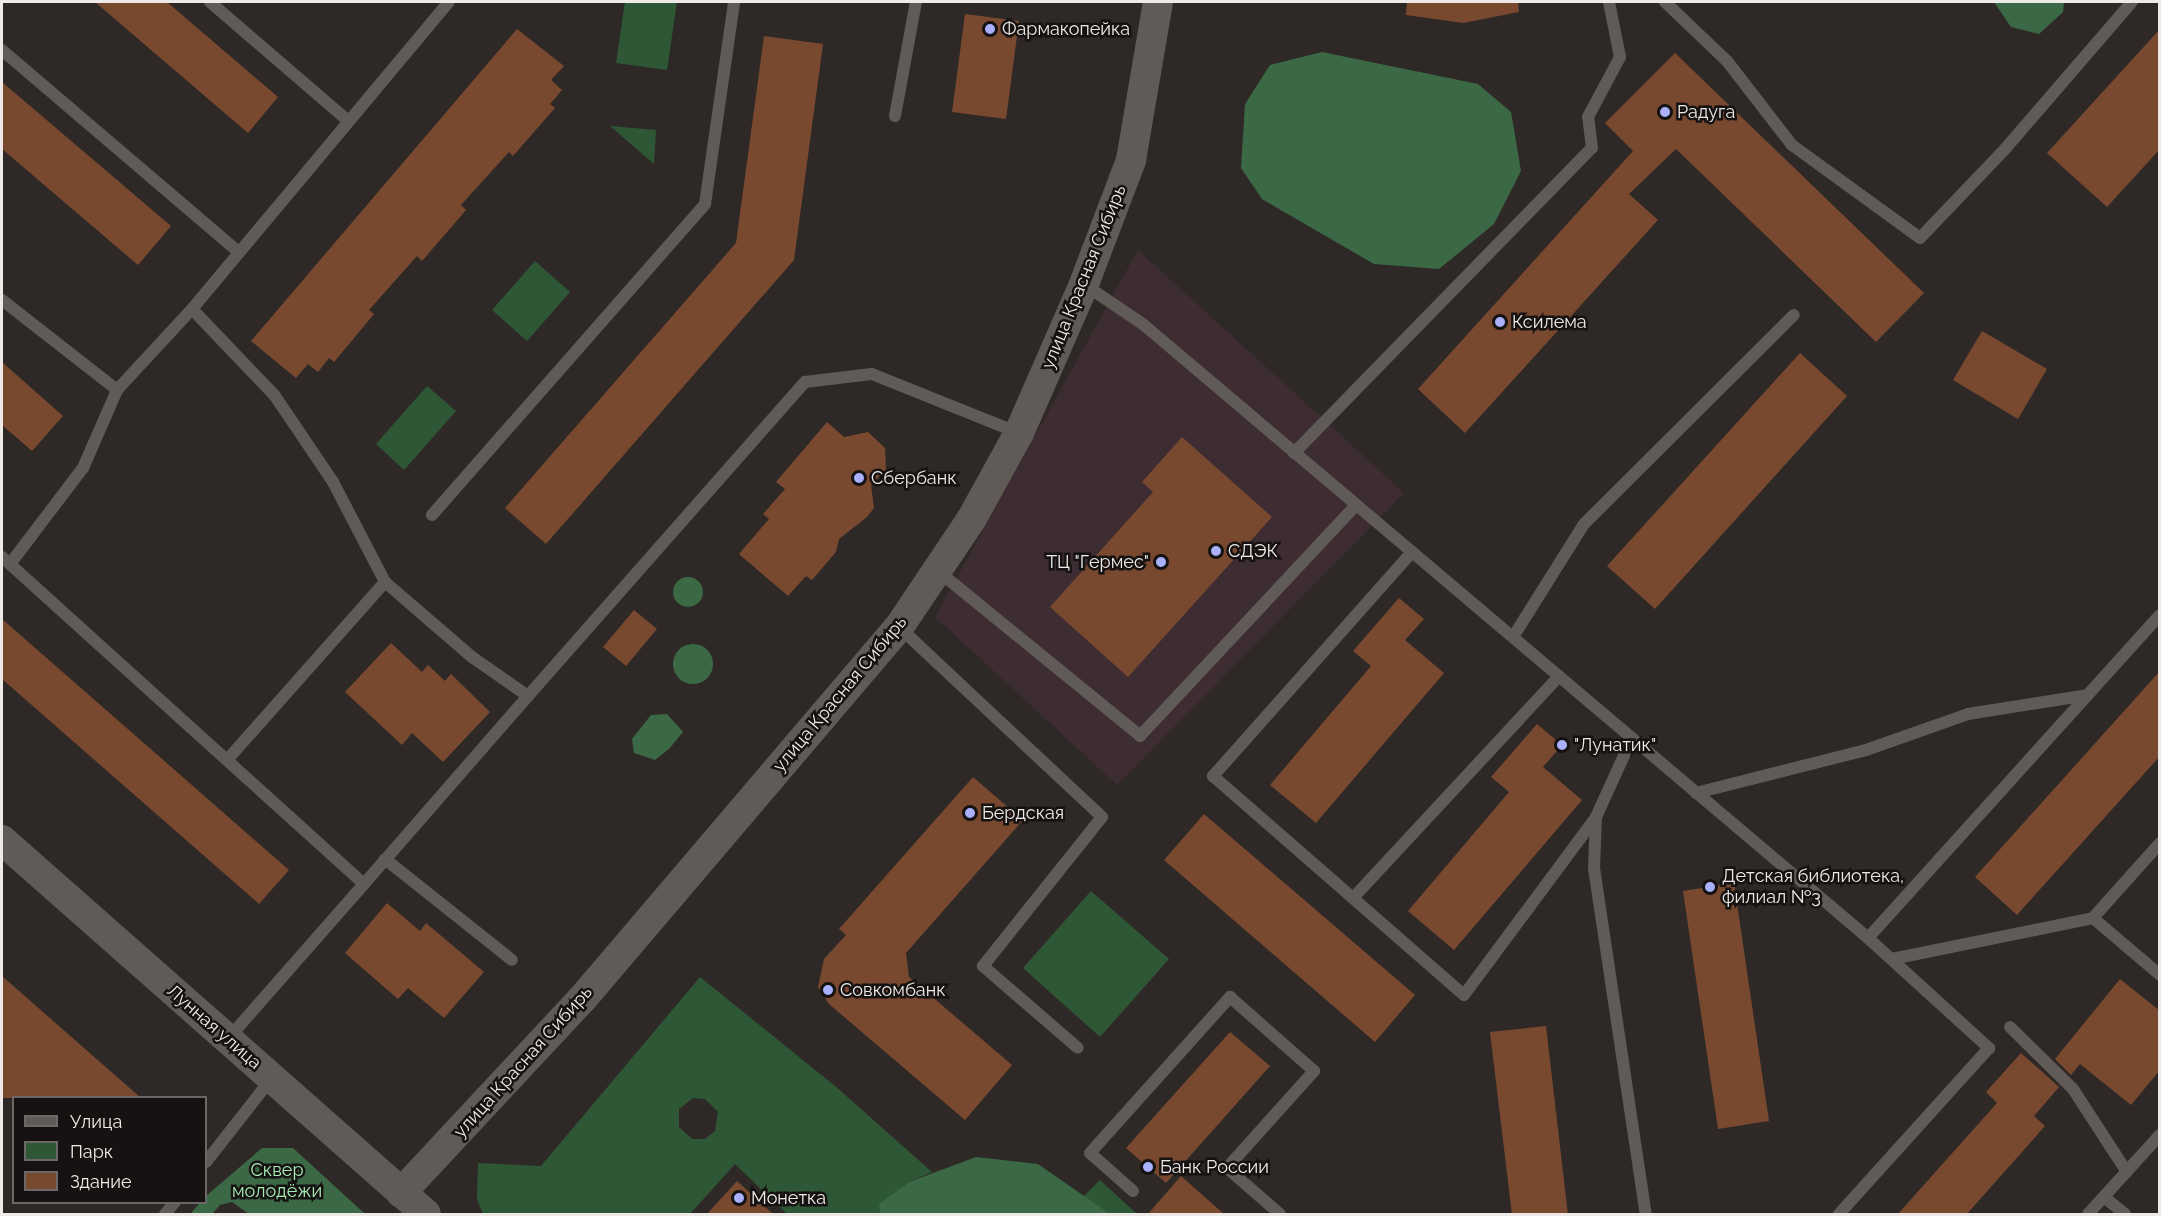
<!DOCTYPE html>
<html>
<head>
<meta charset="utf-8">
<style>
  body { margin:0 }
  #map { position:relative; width:2161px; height:1216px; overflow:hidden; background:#2e2927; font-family:Raleway,sans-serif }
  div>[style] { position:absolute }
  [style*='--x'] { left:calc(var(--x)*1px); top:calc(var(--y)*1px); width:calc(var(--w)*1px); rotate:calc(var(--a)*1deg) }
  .commercial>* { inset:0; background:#3e2c33 }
  .green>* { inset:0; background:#2e5736 }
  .forest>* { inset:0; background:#3c6945 }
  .round { border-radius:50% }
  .building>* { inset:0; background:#79492f }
  .service>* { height:12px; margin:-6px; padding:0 6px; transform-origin:6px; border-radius:6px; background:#615b58 }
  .tertiary>* { height:30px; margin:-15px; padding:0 15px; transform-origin:15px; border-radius:15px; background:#615b58 }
  .dots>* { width:16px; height:16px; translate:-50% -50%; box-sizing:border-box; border:3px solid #151211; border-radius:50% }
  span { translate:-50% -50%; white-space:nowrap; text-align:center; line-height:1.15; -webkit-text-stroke:5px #151211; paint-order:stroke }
  .poi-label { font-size:18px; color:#edeae8 }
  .left { translate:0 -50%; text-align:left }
  .right { translate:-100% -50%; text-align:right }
  .street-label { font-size:18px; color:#edeae8 }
  .park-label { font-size:18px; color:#a6ecb2 }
  .frame { position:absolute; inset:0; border:3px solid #edeae8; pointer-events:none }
  .legend { position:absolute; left:12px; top:1096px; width:195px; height:108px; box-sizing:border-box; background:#151211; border:2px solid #6b6867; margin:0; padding:8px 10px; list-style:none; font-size:18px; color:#edeae8 }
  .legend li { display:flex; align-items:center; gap:12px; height:30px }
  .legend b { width:30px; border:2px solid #6b6867 }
</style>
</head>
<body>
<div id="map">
  <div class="commercial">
    <div style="clip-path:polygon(1138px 250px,1404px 493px,1117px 785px,935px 617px)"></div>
  </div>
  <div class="green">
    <div style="clip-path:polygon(625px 2px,677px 2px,667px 70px,616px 63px)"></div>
    <div style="clip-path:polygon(610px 126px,656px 130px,654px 164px)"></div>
    <div style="clip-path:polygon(535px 261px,570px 292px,527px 341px,492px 310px)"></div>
    <div style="clip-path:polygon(427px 386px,456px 411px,404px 470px,376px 444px)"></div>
    <div style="clip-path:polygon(1091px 891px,1169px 959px,1100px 1037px,1023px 968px)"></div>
    <div style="clip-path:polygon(evenodd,700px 977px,835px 1086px,932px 1172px,909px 1182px,880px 1204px,880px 1214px,787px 1214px,735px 1164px,690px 1214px,483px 1214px,477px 1199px,478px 1163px,541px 1166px,700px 977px,693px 1098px,705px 1099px,718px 1112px,715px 1131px,705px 1139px,692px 1139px,679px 1127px,679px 1109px,693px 1098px)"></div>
    <div style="clip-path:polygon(1100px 1180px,1137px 1214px,1066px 1214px)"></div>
  </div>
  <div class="forest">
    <div style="clip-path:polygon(1994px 2px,2064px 2px,2063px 12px,2039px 34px,2011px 27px)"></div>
    <div style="clip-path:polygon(1322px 52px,1478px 84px,1511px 112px,1521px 171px,1494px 224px,1439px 269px,1374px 264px,1262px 199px,1241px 168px,1245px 104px,1270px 65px)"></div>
    <div class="round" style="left:673px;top:577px;width:30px;height:30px"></div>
    <div class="round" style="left:673px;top:644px;width:40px;height:40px"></div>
    <div style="clip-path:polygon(667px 714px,683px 732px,669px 749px,655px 760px,634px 753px,632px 739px,651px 715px)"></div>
    <div style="clip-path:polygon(262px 1148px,293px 1148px,365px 1214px,249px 1214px,232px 1202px,220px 1205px,212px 1214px,190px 1214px,200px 1203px,206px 1202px,206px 1196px)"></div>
    <div style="clip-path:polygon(976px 1157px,1038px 1164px,1110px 1214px,880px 1214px,879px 1204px,909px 1182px)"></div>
  </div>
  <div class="building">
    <div style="clip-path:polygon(95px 2px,167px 2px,278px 97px,248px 133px)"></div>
    <div style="clip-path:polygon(1407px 2px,1518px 2px,1519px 12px,1463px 23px,1406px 15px)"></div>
    <div style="clip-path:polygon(965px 14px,1019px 21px,1006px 119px,952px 112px)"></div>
    <div style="clip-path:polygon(517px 29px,564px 66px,551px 80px,562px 90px,550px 104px,555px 108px,513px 156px,509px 152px,461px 205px,466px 210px,422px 261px,417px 256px,369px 310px,374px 314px,334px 362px,329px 358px,318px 372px,308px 364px,296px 378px,251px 341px)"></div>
    <div style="clip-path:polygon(2160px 29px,2160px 149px,2107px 207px,2047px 153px)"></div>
    <div style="clip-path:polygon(764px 36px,823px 44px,794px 260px,546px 544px,505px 508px,736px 243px)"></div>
    <div style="clip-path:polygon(1675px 53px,1924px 293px,1876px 342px,1676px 149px,1629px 194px,1658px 220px,1465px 433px,1418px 389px,1633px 151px,1605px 123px)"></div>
    <div style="clip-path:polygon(2px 82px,171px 226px,138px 265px,2px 149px)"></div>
    <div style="clip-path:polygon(1982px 331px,2047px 369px,2018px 419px,1953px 380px)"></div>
    <div style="clip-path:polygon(1800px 353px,1847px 396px,1655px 609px,1607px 566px)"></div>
    <div style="clip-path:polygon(2px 362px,63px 416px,32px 451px,2px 425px)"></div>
    <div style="clip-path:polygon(827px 422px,844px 437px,868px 432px,885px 448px,886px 469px,871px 485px,874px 508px,867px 517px,839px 539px,836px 552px,812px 580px,806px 576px,788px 596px,739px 554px,769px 519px,763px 514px,785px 489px,776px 482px)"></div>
    <div style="clip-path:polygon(1182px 437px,1272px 517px,1128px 677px,1050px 607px,1153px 492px,1142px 482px)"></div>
    <div style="clip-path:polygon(1399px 598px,1424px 619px,1405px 640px,1444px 673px,1316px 823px,1270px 785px,1371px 666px,1353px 651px)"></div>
    <div style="clip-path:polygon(634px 610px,657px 629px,626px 666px,603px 647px)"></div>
    <div style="clip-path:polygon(2px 619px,289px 870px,259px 904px,2px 679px)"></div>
    <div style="clip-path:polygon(391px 643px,422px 672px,428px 665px,445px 681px,451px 674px,490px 712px,443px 762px,412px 733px,402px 745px,345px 692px)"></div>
    <div style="clip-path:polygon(2160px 671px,2160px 756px,2017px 915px,1975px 877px)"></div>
    <div style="clip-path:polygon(1537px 724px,1562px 745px,1543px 767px,1582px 800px,1454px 950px,1408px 911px,1509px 792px,1491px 777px)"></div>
    <div style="clip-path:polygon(973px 777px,1023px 820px,906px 953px,909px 977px,1012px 1065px,965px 1120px,829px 1004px,818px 987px,824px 959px,846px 935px,839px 929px)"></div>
    <div style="clip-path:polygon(1204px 814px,1415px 995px,1375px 1042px,1164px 860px)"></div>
    <div style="clip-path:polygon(1734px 883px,1769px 1121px,1718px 1129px,1683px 891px)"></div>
    <div style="clip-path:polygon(387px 903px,420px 931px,426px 923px,484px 972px,444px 1018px,408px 988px,398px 999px,345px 953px)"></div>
    <div style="clip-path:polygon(2px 976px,141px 1098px,2px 1098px)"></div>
    <div style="clip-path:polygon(2120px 979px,2160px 1011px,2160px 1070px,2131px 1105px,2080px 1064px,2071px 1075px,2055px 1059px)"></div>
    <div style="clip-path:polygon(1546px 1026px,1568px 1215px,1512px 1215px,1490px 1032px)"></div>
    <div style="clip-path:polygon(1230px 1032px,1270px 1066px,1166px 1183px,1126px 1148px)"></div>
    <div style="clip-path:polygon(2021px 1053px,2059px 1087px,2034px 1116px,2045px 1126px,1966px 1215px,1897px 1215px,1997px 1103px,1986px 1092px)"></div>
    <div style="clip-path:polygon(1181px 1176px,1225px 1215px,1147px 1215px)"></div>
    <div style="clip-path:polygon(737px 1181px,774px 1215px,706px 1215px)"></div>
  </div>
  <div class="service">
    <div style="--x:210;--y:2;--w:181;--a:40.7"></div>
    <div style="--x:1665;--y:2;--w:86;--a:43.6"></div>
    <div style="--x:1727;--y:61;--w:106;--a:52.3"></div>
    <div style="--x:1792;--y:145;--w:158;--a:36"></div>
    <div style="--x:1920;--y:238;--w:123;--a:-46.3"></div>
    <div style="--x:2005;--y:149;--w:194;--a:-49.2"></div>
    <div style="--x:2;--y:50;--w:309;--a:40.5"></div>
    <div style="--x:895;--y:116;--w:116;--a:-79.6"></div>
    <div style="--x:1085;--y:285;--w:71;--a:34.1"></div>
    <div style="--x:1144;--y:325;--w:949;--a:40.25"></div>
    <div style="--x:1868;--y:938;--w:164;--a:42.3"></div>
    <div style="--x:1989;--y:1048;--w:224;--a:132.1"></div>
    <div style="--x:2;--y:300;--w:146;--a:38"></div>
    <div style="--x:117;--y:390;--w:110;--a:-47.2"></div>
    <div style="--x:192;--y:309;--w:120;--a:46.3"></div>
    <div style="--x:275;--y:396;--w:104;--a:56"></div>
    <div style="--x:333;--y:482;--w:113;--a:62.5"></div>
    <div style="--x:385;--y:582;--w:115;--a:40.8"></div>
    <div style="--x:472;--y:657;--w:68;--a:34.9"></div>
    <div style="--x:528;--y:696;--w:249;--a:131.1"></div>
    <div style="--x:192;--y:309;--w:400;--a:-50.1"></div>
    <div style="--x:1294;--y:453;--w:426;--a:-45.7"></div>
    <div style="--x:1592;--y:148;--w:31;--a:-97"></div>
    <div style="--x:1588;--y:117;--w:68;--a:-61.9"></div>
    <div style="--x:1620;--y:57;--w:56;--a:-101.3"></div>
    <div style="--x:432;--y:515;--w:414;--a:-48.7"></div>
    <div style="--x:705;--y:204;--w:204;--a:-81.8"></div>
    <div style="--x:1412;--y:552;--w:300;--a:131.6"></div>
    <div style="--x:1213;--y:776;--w:333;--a:41.1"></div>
    <div style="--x:1464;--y:995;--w:222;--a:-53.4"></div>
    <div style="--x:2;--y:557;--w:488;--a:42.1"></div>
    <div style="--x:364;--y:884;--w:206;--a:131.3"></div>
    <div style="--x:10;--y:564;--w:121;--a:-52.8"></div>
    <div style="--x:83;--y:468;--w:85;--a:-66.4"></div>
    <div style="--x:938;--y:571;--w:261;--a:39.2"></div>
    <div style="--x:1140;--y:736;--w:316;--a:-46.9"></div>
    <div style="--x:899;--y:627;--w:278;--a:43.1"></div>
    <div style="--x:1102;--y:817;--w:191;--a:128.6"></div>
    <div style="--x:983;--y:966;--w:125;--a:40.8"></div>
    <div style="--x:1513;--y:637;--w:133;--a:-57.9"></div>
    <div style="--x:1584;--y:524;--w:296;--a:-44.9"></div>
    <div style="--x:528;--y:696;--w:419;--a:-48.6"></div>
    <div style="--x:805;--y:382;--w:67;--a:-6.8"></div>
    <div style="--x:872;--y:374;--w:158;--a:21.9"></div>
    <div style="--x:1632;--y:738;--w:87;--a:114.5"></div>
    <div style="--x:1596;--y:817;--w:51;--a:92.2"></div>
    <div style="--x:1594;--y:868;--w:350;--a:81.5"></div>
    <div style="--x:227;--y:760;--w:238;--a:-48.4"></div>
    <div style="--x:1696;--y:793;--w:175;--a:-14.2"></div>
    <div style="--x:1866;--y:750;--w:108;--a:-19.4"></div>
    <div style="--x:1968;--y:714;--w:121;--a:-9"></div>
    <div style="--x:2160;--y:843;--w:101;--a:131.8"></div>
    <div style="--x:2093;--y:918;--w:88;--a:40.4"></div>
    <div style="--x:385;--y:859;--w:162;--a:38.5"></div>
    <div style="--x:1353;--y:898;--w:303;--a:-47.1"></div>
    <div style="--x:1868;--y:938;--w:435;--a:-47.9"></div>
    <div style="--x:1892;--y:959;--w:205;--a:-11.5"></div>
    <div style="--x:2010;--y:1027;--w:88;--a:44.5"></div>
    <div style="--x:2073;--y:1089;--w:99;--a:57"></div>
    <div style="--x:206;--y:1162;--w:105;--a:-51.9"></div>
    <div style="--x:1133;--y:1191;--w:57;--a:-138.5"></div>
    <div style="--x:1090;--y:1153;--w:210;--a:-48.1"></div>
    <div style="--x:1230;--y:997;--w:112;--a:41.4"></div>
    <div style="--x:1314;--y:1071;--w:130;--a:131.9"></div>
    <div style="--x:1227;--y:1168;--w:70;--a:41"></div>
    <div style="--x:2104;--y:1197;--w:27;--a:39"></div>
    <div style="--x:165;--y:1214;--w:16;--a:-50"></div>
    <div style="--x:2088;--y:1214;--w:107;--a:-47.7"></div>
  </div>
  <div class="tertiary">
    <div style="--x:2;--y:840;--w:565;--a:41.41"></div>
    <div style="--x:401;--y:1193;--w:267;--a:-47"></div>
    <div style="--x:583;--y:998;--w:487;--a:-49.6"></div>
    <div style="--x:899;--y:627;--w:129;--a:-56.1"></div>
    <div style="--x:971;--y:520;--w:99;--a:-61.1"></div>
    <div style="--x:1019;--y:433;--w:163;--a:-66.4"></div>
    <div style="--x:1084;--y:284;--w:133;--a:-69.2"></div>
    <div style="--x:1131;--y:160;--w:160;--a:-80.3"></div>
  </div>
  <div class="dots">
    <div style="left:990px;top:29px;background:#a9b0fc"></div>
    <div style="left:1665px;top:112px;background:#a9b0fc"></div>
    <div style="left:1500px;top:322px;background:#a9b0fc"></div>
    <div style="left:859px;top:478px;background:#a9b0fc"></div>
    <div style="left:1216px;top:551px;background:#a9b0fc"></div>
    <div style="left:1161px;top:562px;background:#a9b0fc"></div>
    <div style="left:1562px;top:745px;background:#a9b0fc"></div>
    <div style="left:970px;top:813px;background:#a9b0fc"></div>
    <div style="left:1710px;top:887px;background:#a9b0fc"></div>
    <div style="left:828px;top:990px;background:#a9b0fc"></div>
    <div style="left:1148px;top:1167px;background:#a9b0fc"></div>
    <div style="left:739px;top:1198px;background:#a9b0fc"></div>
  </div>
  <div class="poi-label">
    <span class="left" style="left:1002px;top:29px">Фармакопейка</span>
    <span class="left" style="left:1677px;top:112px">Радуга</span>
    <span class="left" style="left:1512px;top:322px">Ксилема</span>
    <span class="left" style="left:871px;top:478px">Сбербанк</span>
    <span class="left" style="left:1228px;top:551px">СДЭК</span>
    <span class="right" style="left:1149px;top:562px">ТЦ "Гермес"</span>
    <span class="left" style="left:1574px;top:745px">"Лунатик"</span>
    <span class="left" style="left:982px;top:813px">Бердская</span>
    <span class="left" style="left:1722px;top:887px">Детская библиотека,<br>филиал №3</span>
    <span class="left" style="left:840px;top:990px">Совкомбанк</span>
    <span class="left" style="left:1160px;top:1167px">Банк России</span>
    <span class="left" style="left:751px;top:1198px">Монетка</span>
  </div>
  <div class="street-label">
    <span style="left:1084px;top:277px;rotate:-68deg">улица Красная Сибирь</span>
    <span style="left:840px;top:694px;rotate:-50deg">улица Красная Сибирь</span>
    <span style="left:214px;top:1027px;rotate:41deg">Лунная улица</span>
    <span style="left:523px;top:1062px;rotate:-48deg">улица Красная Сибирь</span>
  </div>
  <div class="park-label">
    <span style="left:277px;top:1181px">Сквер<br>молодёжи</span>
  </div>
  <div class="frame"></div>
  <ul class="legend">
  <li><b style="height:8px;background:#615b58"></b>Улица</li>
  <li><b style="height:16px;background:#2e5736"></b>Парк</li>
  <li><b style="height:16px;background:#79492f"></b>Здание</li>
  </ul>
</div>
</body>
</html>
